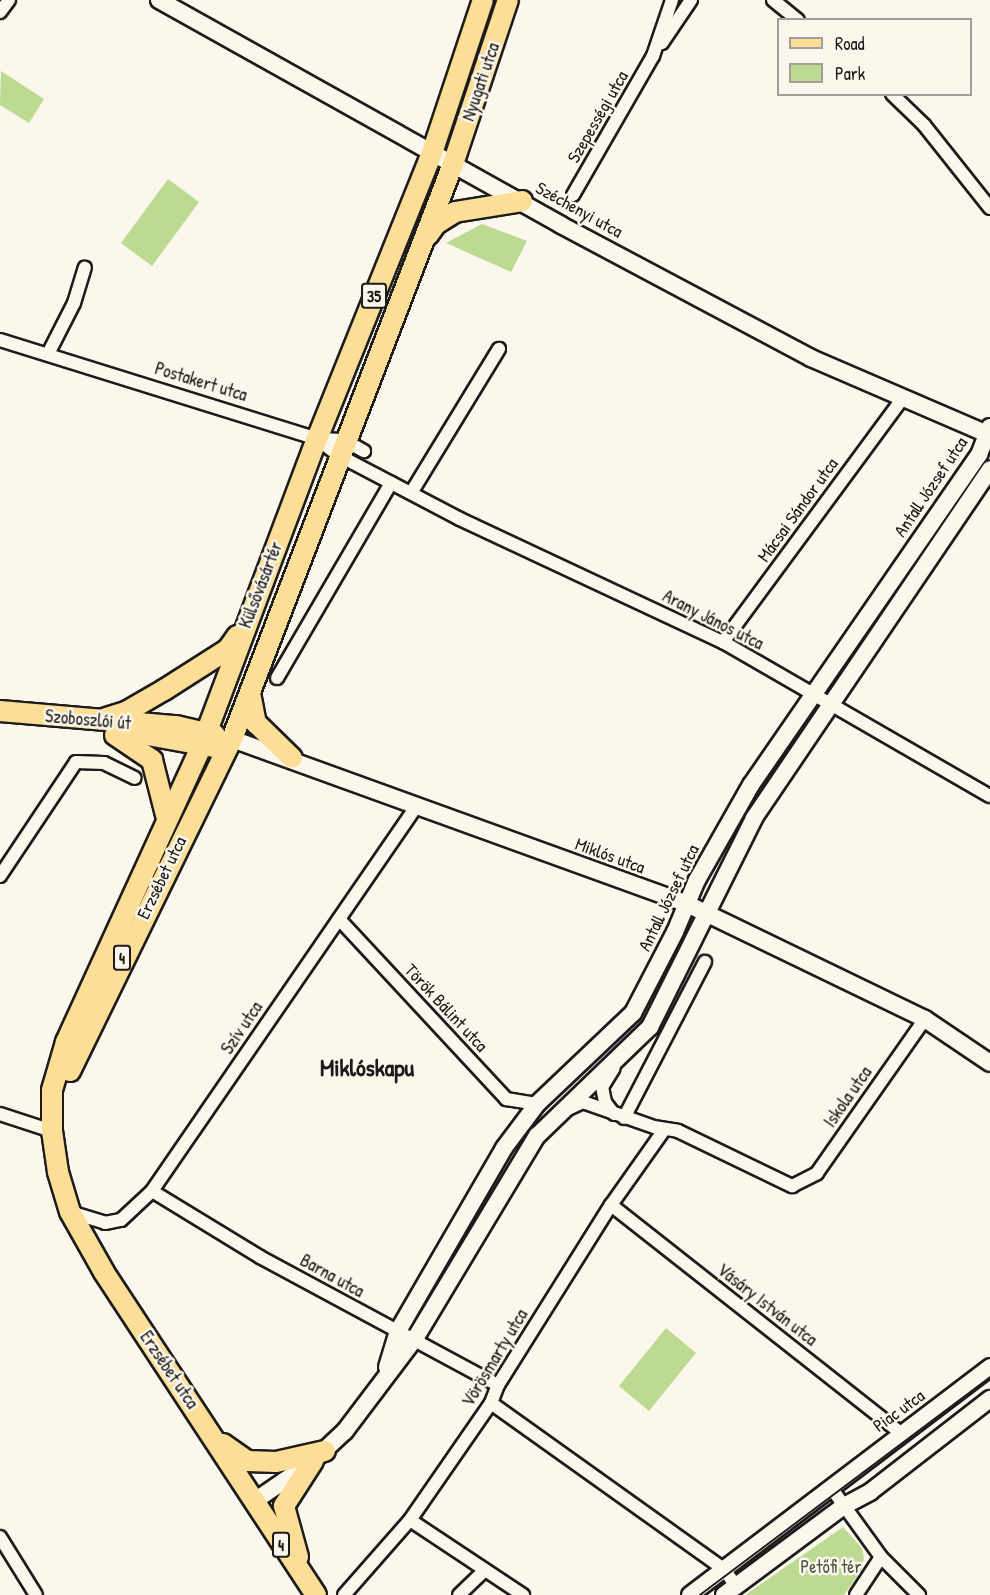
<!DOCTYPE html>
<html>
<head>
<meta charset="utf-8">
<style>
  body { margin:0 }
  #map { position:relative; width:990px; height:1595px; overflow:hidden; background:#fbf7ec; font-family:"Patrick Hand",sans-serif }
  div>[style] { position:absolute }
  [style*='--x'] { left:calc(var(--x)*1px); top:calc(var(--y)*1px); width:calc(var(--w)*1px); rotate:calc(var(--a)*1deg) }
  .green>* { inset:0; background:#bcda92 }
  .roads { filter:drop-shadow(2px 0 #1c1c1c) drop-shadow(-2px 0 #1c1c1c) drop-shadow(0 2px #1c1c1c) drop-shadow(0 -2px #1c1c1c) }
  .street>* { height:12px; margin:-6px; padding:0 6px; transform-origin:6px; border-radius:6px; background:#fbf7ec }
  .secondary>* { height:16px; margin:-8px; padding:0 8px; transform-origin:8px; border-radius:8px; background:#fbf7ec }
  .primary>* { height:20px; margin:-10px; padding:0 10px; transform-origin:10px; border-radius:10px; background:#fcde96 }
  .tram>* { height:1.5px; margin:-0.75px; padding:0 0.75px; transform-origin:0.75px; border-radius:0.75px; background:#1c1c1c }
  span { translate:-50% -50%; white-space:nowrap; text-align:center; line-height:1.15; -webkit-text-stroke:5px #fbf7ec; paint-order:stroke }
  .shield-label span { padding:2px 4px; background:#fbf7ec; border:2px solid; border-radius:4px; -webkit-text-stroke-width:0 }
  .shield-label { font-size:16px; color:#1c1c1c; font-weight:700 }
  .street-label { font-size:18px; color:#1c1c1c }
  .park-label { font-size:18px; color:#4c553f }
  .district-label { font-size:24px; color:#1c1c1c; font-weight:700 }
  .legend { position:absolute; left:777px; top:18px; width:195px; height:78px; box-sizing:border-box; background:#fbf7ec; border:2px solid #a29f99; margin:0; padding:8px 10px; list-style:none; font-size:18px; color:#1c1c1c }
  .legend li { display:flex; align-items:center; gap:12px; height:30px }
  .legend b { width:30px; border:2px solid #a29f99 }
</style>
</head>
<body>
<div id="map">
  <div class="green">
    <div style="clip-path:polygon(1px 71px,44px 99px,29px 123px,0 105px)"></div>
    <div style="clip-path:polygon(168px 179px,199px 202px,152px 266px,121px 243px)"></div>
    <div style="clip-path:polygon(482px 224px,527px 241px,511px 272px,446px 243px)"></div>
    <div style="clip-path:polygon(666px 1328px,696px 1353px,649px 1411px,619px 1386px)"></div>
    <div style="clip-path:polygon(843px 1527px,862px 1548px,864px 1558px,861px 1571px,844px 1595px,745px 1595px)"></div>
  </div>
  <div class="roads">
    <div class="street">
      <div style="--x:773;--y:0;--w:32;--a:39"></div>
      <div style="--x:0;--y:12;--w:15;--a:-53"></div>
      <div style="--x:662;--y:43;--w:52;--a:-56"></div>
      <div style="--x:892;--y:94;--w:45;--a:44.1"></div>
      <div style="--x:924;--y:125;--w:106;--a:51.5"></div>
      <div style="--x:573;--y:195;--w:160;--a:-60.1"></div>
      <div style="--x:653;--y:56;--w:59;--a:-71.3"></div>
      <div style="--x:0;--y:340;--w:332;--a:17.3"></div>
      <div style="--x:317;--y:439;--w:26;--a:37"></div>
      <div style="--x:338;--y:455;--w:138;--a:27.7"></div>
      <div style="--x:460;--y:519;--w:290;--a:25.1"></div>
      <div style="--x:723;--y:642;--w:308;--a:30"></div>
      <div style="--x:48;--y:354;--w:57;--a:-63"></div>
      <div style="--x:74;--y:303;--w:37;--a:-73"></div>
      <div style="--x:318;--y:439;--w:26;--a:2"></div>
      <div style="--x:344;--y:440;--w:23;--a:29"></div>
      <div style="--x:411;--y:493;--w:169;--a:-58.6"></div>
      <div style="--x:723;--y:642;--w:303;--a:-53.6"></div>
      <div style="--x:277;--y:678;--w:226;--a:-59.7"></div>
      <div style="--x:0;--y:876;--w:137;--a:-56.3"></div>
      <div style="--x:76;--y:762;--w:28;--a:2"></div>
      <div style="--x:104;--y:763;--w:34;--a:26"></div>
      <div style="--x:339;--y:919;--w:246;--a:47.1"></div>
      <div style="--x:506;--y:1099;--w:31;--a:9"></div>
      <div style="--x:570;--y:1108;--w:14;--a:-25"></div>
      <div style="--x:583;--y:1102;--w:75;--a:19.4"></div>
      <div style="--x:654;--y:1127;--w:24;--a:9"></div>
      <div style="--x:678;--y:1131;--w:127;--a:25.8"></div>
      <div style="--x:792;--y:1186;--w:28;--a:-27"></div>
      <div style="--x:817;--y:1173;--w:188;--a:-55"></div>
      <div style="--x:0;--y:1114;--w:55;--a:18.1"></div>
      <div style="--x:614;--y:1114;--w:15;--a:-127"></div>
      <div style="--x:605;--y:1102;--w:15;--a:-101"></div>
      <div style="--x:602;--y:1087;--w:22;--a:-58"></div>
      <div style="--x:624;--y:1118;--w:176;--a:-62.6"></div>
      <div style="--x:152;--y:1191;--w:127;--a:31.4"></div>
      <div style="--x:260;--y:1257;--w:270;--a:28.3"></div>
      <div style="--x:611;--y:1205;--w:369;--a:38.2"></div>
      <div style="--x:70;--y:1212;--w:37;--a:17"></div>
      <div style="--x:105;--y:1223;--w:16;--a:-11"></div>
      <div style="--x:121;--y:1220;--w:42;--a:-43.1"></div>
      <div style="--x:152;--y:1191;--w:466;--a:-55.5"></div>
      <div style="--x:491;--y:1403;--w:286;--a:35.5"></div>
      <div style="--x:724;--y:1569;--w:21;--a:55"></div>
      <div style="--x:832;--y:1489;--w:84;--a:54.2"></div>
      <div style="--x:881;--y:1557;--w:54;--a:45"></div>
      <div style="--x:410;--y:1520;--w:136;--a:33.6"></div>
      <div style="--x:0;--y:1537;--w:68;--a:58.2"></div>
      <div style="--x:344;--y:1595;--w:100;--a:-48.7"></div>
      <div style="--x:410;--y:1520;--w:142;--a:-55.3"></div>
      <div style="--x:491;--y:1403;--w:19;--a:-69"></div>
      <div style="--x:498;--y:1385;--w:213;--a:-57.9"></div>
      <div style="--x:611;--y:1205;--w:92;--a:-54.8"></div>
      <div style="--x:459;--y:1595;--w:36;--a:-44"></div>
      <div style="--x:856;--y:1595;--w:45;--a:-56.7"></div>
    </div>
    <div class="secondary">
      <div style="--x:159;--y:0;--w:461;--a:29.2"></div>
      <div style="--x:561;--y:225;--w:283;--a:28"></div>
      <div style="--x:811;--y:358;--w:195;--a:23.3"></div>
      <div style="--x:232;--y:739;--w:484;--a:19.9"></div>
      <div style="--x:687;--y:904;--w:264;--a:25.8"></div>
      <div style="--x:925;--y:1019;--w:78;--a:34.1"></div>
      <div style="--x:387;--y:1367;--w:38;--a:-73"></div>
      <div style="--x:398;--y:1331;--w:211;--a:-59.9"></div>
      <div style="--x:504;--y:1148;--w:55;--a:-53.1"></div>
      <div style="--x:537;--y:1104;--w:132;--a:-43.5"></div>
      <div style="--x:633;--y:1013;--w:91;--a:-62.6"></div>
      <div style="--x:675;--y:932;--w:56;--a:-67.1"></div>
      <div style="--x:697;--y:880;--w:109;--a:-60.4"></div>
      <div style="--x:751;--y:785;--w:401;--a:-55.4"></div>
      <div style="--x:979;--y:455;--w:30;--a:-69"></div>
      <div style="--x:253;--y:1502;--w:73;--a:-34.3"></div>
      <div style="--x:313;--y:1461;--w:44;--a:-43.2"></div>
      <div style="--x:345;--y:1431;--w:118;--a:-52.9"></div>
      <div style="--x:416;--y:1337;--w:235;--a:-59"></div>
      <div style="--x:537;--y:1136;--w:157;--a:-44"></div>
      <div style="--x:650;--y:1027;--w:233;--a:-63.5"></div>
      <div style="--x:754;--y:818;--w:421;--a:-55.9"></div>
      <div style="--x:690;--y:1595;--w:377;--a:-37.2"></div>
      <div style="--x:724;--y:1595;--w:149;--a:-36.6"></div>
      <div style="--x:844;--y:1506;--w:30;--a:-28"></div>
      <div style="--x:870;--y:1492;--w:152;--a:-37.8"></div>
    </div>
    <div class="primary">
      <div style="--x:428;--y:235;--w:14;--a:-54"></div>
      <div style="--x:436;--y:224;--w:22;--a:-32"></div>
      <div style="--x:455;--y:212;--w:68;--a:-9.3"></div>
      <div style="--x:250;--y:693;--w:31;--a:79"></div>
      <div style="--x:256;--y:723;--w:50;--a:44.2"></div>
      <div style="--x:0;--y:711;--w:177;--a:4.9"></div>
      <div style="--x:176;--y:726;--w:40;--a:13"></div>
      <div style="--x:106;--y:718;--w:21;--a:-17"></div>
      <div style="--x:126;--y:712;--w:44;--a:-30.1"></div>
      <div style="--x:164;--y:690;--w:76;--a:-32.6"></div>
      <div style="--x:228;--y:649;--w:16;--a:-55"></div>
      <div style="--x:131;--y:732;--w:84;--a:10.2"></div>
      <div style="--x:115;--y:735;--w:45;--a:34"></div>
      <div style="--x:152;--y:760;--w:61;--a:75.7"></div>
      <div style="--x:70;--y:1071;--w:369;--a:-64"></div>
      <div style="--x:232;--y:739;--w:616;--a:-68.98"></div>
      <div style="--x:453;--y:164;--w:173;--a:-71.5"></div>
      <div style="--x:223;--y:1444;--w:29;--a:35"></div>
      <div style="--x:247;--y:1461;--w:29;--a:2"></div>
      <div style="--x:276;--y:1462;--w:50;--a:-12.7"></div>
      <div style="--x:298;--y:1557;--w:53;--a:-105.4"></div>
      <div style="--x:284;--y:1506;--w:54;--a:-57.2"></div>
      <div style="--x:316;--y:1595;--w:386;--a:-123.3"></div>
      <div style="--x:104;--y:1272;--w:69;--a:-119.5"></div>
      <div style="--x:70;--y:1212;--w:42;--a:-106.7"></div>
      <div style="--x:58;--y:1172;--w:41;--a:-98.3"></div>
      <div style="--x:52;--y:1131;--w:41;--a:-90"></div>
      <div style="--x:52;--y:1090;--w:50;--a:-73.7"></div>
      <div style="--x:66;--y:1042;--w:324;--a:-65.4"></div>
      <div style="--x:201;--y:747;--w:329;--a:-69.4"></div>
      <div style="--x:317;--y:439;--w:308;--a:-68.1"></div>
      <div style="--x:432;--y:153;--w:161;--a:-71.6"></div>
    </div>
  </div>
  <div class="tram">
    <div style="--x:700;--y:1595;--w:363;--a:-36.9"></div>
  </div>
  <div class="shield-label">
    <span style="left:374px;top:296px">35</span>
    <span style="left:122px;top:958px">4</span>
    <span style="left:281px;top:1545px">4</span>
  </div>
  <div class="street-label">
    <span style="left:481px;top:82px;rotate:-71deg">Nyugati utca</span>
    <span style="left:598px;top:117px;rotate:-60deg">Szepességi utca</span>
    <span style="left:579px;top:210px;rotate:29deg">Széchenyi utca</span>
    <span style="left:201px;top:382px;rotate:17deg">Postakert utca</span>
    <span style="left:931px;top:487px;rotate:-56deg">Antall József utca</span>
    <span style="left:798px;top:510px;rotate:-54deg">Mácsai Sándor utca</span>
    <span style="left:261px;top:585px;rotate:-69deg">Külsővásártér</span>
    <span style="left:713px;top:620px;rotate:27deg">Arany János utca</span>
    <span style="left:88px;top:720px;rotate:5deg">Szoboszlói út</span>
    <span style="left:610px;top:856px;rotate:20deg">Miklós utca</span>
    <span style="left:162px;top:878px;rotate:-64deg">Erzsébet utca</span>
    <span style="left:669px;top:898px;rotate:-64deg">Antall József utca</span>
    <span style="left:446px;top:1008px;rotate:47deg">Török Bálint utca</span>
    <span style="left:242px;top:1028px;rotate:-56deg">Szív utca</span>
    <span style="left:848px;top:1097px;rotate:-55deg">Iskola utca</span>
    <span style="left:332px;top:1276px;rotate:29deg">Barna utca</span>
    <span style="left:767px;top:1305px;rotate:38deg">Vásáry István utca</span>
    <span style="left:495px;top:1358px;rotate:-59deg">Vörösmarty utca</span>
    <span style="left:169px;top:1370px;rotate:56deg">Erzsébet utca</span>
    <span style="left:899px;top:1411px;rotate:-36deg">Piac utca</span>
  </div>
  <div class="park-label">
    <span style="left:831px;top:1567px">Petőfi tér</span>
  </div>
  <div class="district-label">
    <span style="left:367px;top:1068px">Miklóskapu</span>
  </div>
  <ul class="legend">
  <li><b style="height:8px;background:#fcde96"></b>Road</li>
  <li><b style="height:16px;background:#bcda92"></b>Park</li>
  </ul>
</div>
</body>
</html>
